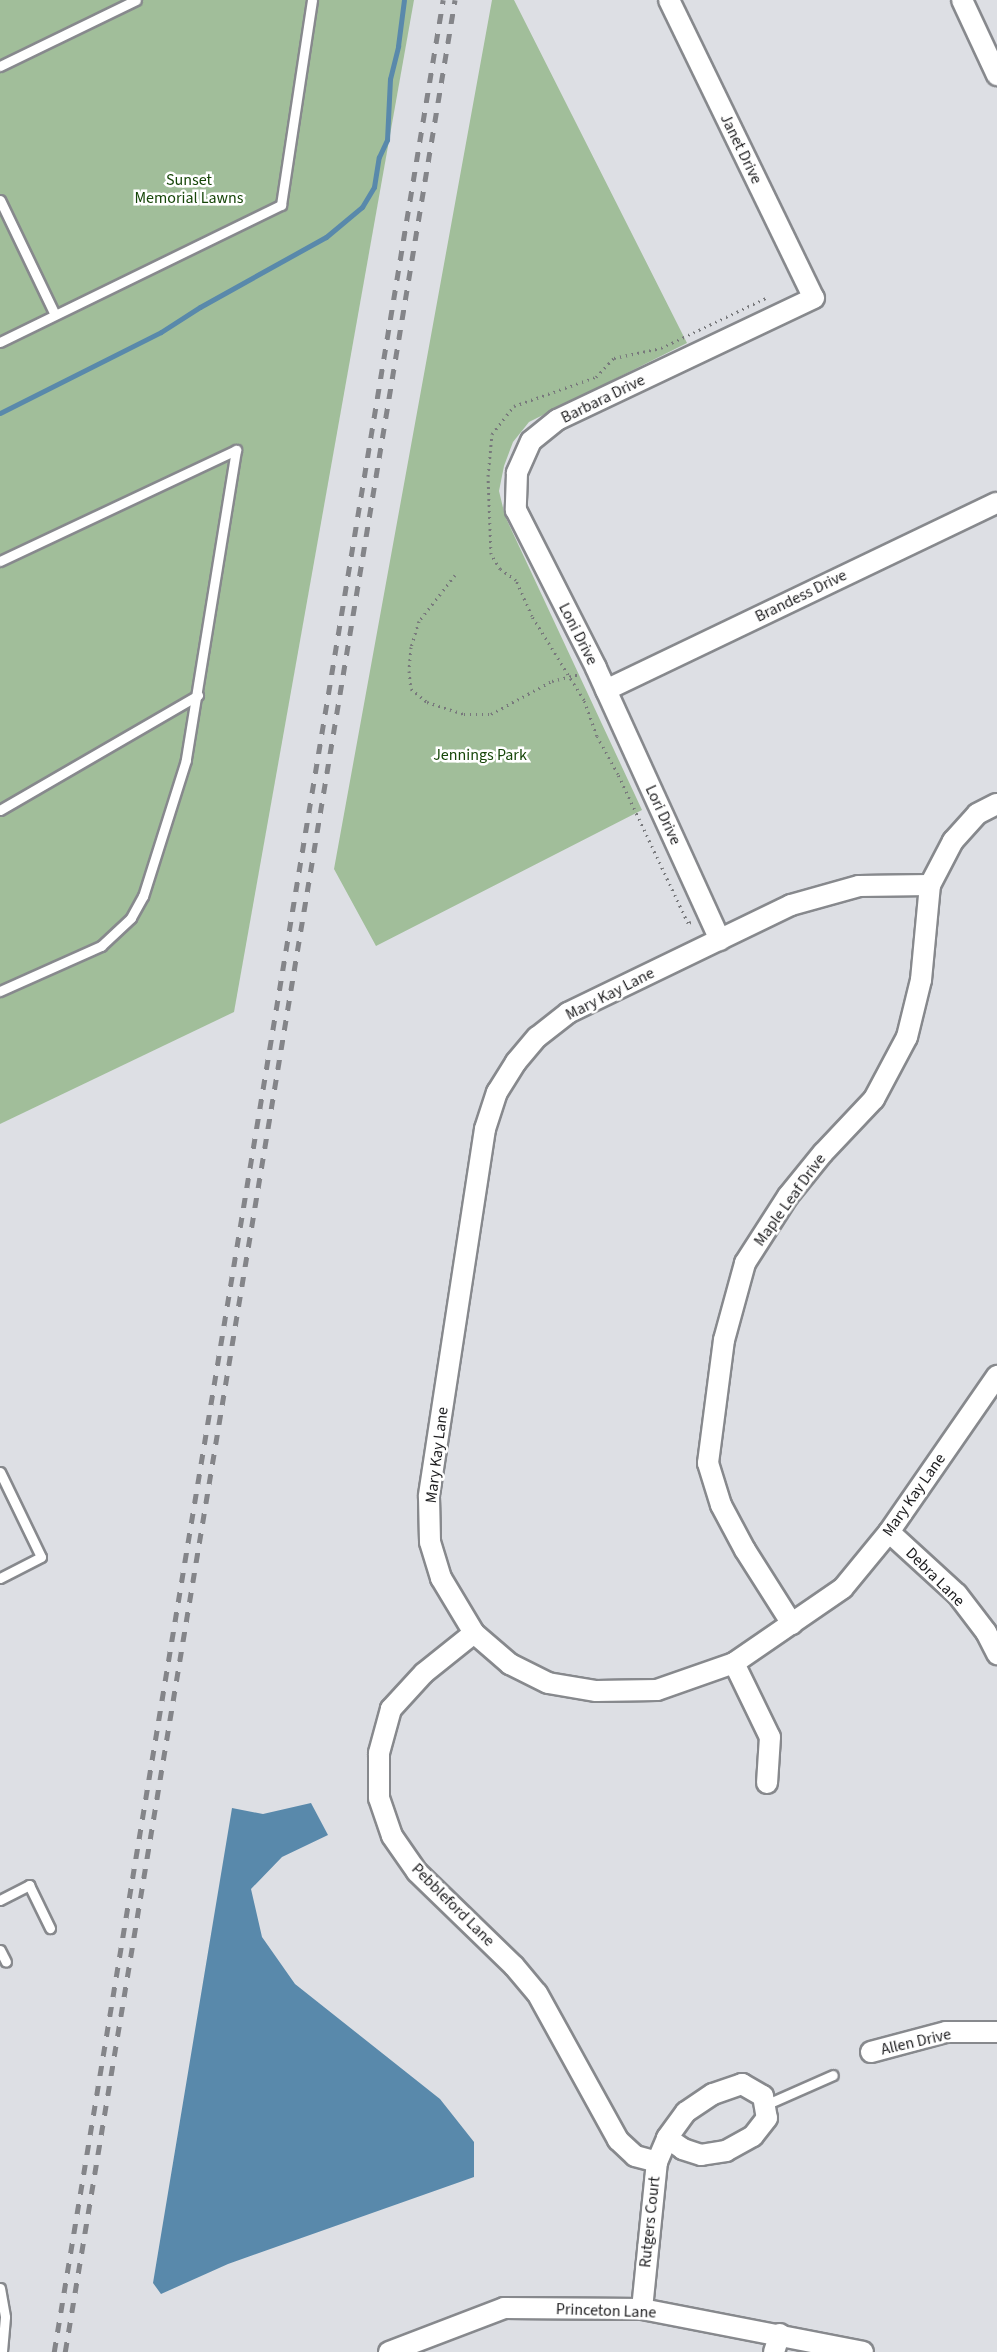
<!DOCTYPE html>
<html>
<head>
<meta charset="utf-8">
<style>
  body { margin:0 }
  #map { position:relative; width:997px; height:2352px; overflow:hidden; background:#dddfe4; font-family:"Source Sans 3",sans-serif }
  div>[style] { position:absolute }
  [style*='--x'] { left:calc(var(--x)*1px); top:calc(var(--y)*1px); width:calc(var(--w)*1px); rotate:calc(var(--a)*1deg) }
  .green>* { inset:0; background:#a1be9a }
  .water>* { inset:0; background:#5989ab }
  .stream>* { height:5px; margin:-2.5px; padding:0 2.5px; transform-origin:2.5px; border-radius:2.5px; background:#5989ab }
  .path>* { height:3px; margin-top:-1.5px; transform-origin:0; background:repeating-linear-gradient(90deg,#78797c 0 1.5px,transparent 0 6px) }
  .roads { filter:drop-shadow(2px 0 #87898d) drop-shadow(-2px 0 #87898d) drop-shadow(0 2px #87898d) drop-shadow(0 -2px #87898d) }
  .lane>* { height:9px; margin:-4.5px; padding:0 4.5px; transform-origin:4.5px; border-radius:4.5px; background:#fff }
  .street>* { height:20px; margin:-10px; padding:0 10px; transform-origin:10px; border-radius:10px; background:#fff }
  .rail>* { height:4.5px; margin-top:-2.25px; transform-origin:0; background:repeating-linear-gradient(90deg,#848589 0 10px,transparent 0 20px) }
  span { translate:-50% -50%; white-space:nowrap; text-align:center; line-height:1.15; -webkit-text-stroke:5px #fff; paint-order:stroke }
  .street-label { font-size:16px; color:#1c1c1e }
  .park-label { font-size:16px; color:#164608 }
</style>
</head>
<body>
<div id="map">
  <div class="green">
    <div style="clip-path:polygon(0 0,414px 0,234px 1012px,0 1124px)"></div>
    <div style="clip-path:polygon(492px 0,514px 0,687px 343px,529px 422px,513px 442px,504px 466px,499px 491px,505px 516px,642px 810px,376px 946px,334px 869px)"></div>
  </div>
  <div class="water">
    <div style="clip-path:polygon(311px 1803px,328px 1835px,282px 1857px,251px 1889px,262px 1937px,295px 1984px,440px 2099px,474px 2142px,474px 2177px,228px 2264px,161px 2294px,153px 2283px,232px 1808px,263px 1814px)"></div>
  </div>
  <div class="stream">
    <div style="--x:0;--y:413;--w:180;--a:-26.7"></div>
    <div style="--x:161;--y:332;--w:46;--a:-32.7"></div>
    <div style="--x:200;--y:307;--w:144;--a:-29.1"></div>
    <div style="--x:326;--y:237;--w:47;--a:-39.8"></div>
    <div style="--x:362;--y:207;--w:23;--a:-59"></div>
    <div style="--x:374;--y:187;--w:30;--a:-81"></div>
    <div style="--x:379;--y:157;--w:19;--a:-65"></div>
    <div style="--x:387;--y:140;--w:61;--a:-87.2"></div>
    <div style="--x:390;--y:79;--w:34;--a:-76"></div>
    <div style="--x:398;--y:46;--w:46;--a:-82.6"></div>
  </div>
  <div class="path">
    <div style="--x:455;--y:575;--w:58;--a:128"></div>
    <div style="--x:419;--y:621;--w:27;--a:107"></div>
    <div style="--x:411;--y:647;--w:24;--a:95"></div>
    <div style="--x:409;--y:671;--w:18;--a:84"></div>
    <div style="--x:411;--y:689;--w:21;--a:39"></div>
    <div style="--x:427;--y:702;--w:39;--a:18"></div>
    <div style="--x:464;--y:714;--w:27;--a:0"></div>
    <div style="--x:491;--y:714;--w:69;--a:-28.4"></div>
    <div style="--x:552;--y:681;--w:29;--a:-14"></div>
    <div style="--x:691;--y:922;--w:3;--a:162"></div>
    <div style="--x:688;--y:923;--w:165;--a:-115.2"></div>
    <div style="--x:618;--y:774;--w:43;--a:-118.9"></div>
    <div style="--x:597;--y:736;--w:38;--a:-110"></div>
    <div style="--x:584;--y:700;--w:99;--a:-121.8"></div>
    <div style="--x:532;--y:616;--w:39;--a:-114"></div>
    <div style="--x:516;--y:580;--w:19;--a:-145"></div>
    <div style="--x:500;--y:569;--w:17;--a:-121"></div>
    <div style="--x:491;--y:554;--w:78;--a:-92.2"></div>
    <div style="--x:488;--y:476;--w:42;--a:-84.6"></div>
    <div style="--x:492;--y:434;--w:36;--a:-52"></div>
    <div style="--x:514;--y:406;--w:87;--a:-19.5"></div>
    <div style="--x:596;--y:377;--w:26;--a:-47"></div>
    <div style="--x:614;--y:358;--w:48;--a:-12"></div>
    <div style="--x:661;--y:348;--w:119;--a:-25.5"></div>
  </div>
  <div class="roads">
    <div class="lane">
      <div style="--x:0;--y:66;--w:151;--a:-25.9"></div>
      <div style="--x:0;--y:200;--w:127;--a:64.4"></div>
      <div style="--x:0;--y:342;--w:313;--a:-26"></div>
      <div style="--x:281;--y:205;--w:207;--a:-81.4"></div>
      <div style="--x:0;--y:561;--w:261;--a:-25.2"></div>
      <div style="--x:236;--y:450;--w:314;--a:99.2"></div>
      <div style="--x:186;--y:760;--w:143;--a:107.5"></div>
      <div style="--x:143;--y:896;--w:25;--a:119"></div>
      <div style="--x:131;--y:918;--w:41;--a:137"></div>
      <div style="--x:101;--y:946;--w:111;--a:156"></div>
      <div style="--x:0;--y:810;--w:229;--a:-30.1"></div>
      <div style="--x:0;--y:1472;--w:94;--a:64.2"></div>
      <div style="--x:41;--y:1557;--w:46;--a:152.9"></div>
      <div style="--x:0;--y:1900;--w:33;--a:-27"></div>
      <div style="--x:29;--y:1885;--w:48;--a:64"></div>
      <div style="--x:0;--y:1950;--w:13;--a:63"></div>
      <div style="--x:765;--y:2105;--w:74;--a:-23.8"></div>
      <div style="--x:0;--y:2288;--w:29;--a:80"></div>
      <div style="--x:5;--y:2317;--w:35;--a:95"></div>
    </div>
    <div class="street">
      <div style="--x:669;--y:0;--w:331;--a:64.1"></div>
      <div style="--x:814;--y:298;--w:284;--a:154.6"></div>
      <div style="--x:557;--y:420;--w:33;--a:141"></div>
      <div style="--x:531;--y:441;--w:35;--a:114"></div>
      <div style="--x:517;--y:473;--w:37;--a:92"></div>
      <div style="--x:516;--y:510;--w:177;--a:63.1"></div>
      <div style="--x:596;--y:668;--w:299;--a:65.5"></div>
      <div style="--x:962;--y:0;--w:83;--a:65"></div>
      <div style="--x:606;--y:690;--w:433;--a:-25.6"></div>
      <div style="--x:930;--y:885;--w:71;--a:179.2"></div>
      <div style="--x:859;--y:886;--w:71;--a:164.4"></div>
      <div style="--x:791;--y:905;--w:248;--a:154.2"></div>
      <div style="--x:568;--y:1013;--w:39;--a:142"></div>
      <div style="--x:537;--y:1037;--w:33;--a:130"></div>
      <div style="--x:516;--y:1062;--w:36;--a:122"></div>
      <div style="--x:497;--y:1092;--w:39;--a:108"></div>
      <div style="--x:485;--y:1129;--w:372;--a:98.7"></div>
      <div style="--x:429;--y:1497;--w:45;--a:88.7"></div>
      <div style="--x:430;--y:1542;--w:38;--a:73"></div>
      <div style="--x:441;--y:1578;--w:64;--a:59"></div>
      <div style="--x:474;--y:1633;--w:48;--a:40.7"></div>
      <div style="--x:510;--y:1664;--w:42;--a:26.6"></div>
      <div style="--x:548;--y:1683;--w:49;--a:9.5"></div>
      <div style="--x:596;--y:1691;--w:61;--a:-0.9"></div>
      <div style="--x:657;--y:1690;--w:82;--a:-19.3"></div>
      <div style="--x:734;--y:1663;--w:132;--a:-34.5"></div>
      <div style="--x:843;--y:1588;--w:72;--a:-50.6"></div>
      <div style="--x:889;--y:1532;--w:190;--a:-55.3"></div>
      <div style="--x:889;--y:1532;--w:92;--a:42.4"></div>
      <div style="--x:957;--y:1594;--w:48;--a:52.7"></div>
      <div style="--x:986;--y:1632;--w:25;--a:63"></div>
      <div style="--x:792;--y:1624;--w:88;--a:-122.4"></div>
      <div style="--x:745;--y:1550;--w:51;--a:-118.1"></div>
      <div style="--x:721;--y:1505;--w:44;--a:-107.2"></div>
      <div style="--x:708;--y:1463;--w:124;--a:-82.6"></div>
      <div style="--x:724;--y:1340;--w:80;--a:-74.7"></div>
      <div style="--x:745;--y:1263;--w:80;--a:-57.3"></div>
      <div style="--x:788;--y:1196;--w:55;--a:-50.9"></div>
      <div style="--x:823;--y:1153;--w:74;--a:-46.6"></div>
      <div style="--x:874;--y:1099;--w:70;--a:-62"></div>
      <div style="--x:907;--y:1037;--w:59;--a:-76.2"></div>
      <div style="--x:921;--y:980;--w:95;--a:-84.6"></div>
      <div style="--x:930;--y:885;--w:50;--a:-62.4"></div>
      <div style="--x:953;--y:841;--w:36;--a:-48"></div>
      <div style="--x:977;--y:814;--w:22;--a:-27"></div>
      <div style="--x:474;--y:1633;--w:64;--a:141.3"></div>
      <div style="--x:424;--y:1673;--w:49;--a:132.5"></div>
      <div style="--x:391;--y:1709;--w:46;--a:105.3"></div>
      <div style="--x:379;--y:1753;--w:45;--a:90"></div>
      <div style="--x:379;--y:1798;--w:40;--a:71.1"></div>
      <div style="--x:392;--y:1836;--w:44;--a:55.2"></div>
      <div style="--x:417;--y:1872;--w:135;--a:44.1"></div>
      <div style="--x:514;--y:1966;--w:35;--a:50"></div>
      <div style="--x:537;--y:1993;--w:168;--a:61.1"></div>
      <div style="--x:618;--y:2140;--w:23;--a:43"></div>
      <div style="--x:635;--y:2156;--w:23;--a:15"></div>
      <div style="--x:734;--y:1663;--w:82;--a:64.1"></div>
      <div style="--x:770;--y:1737;--w:46;--a:93.7"></div>
      <div style="--x:871;--y:2052;--w:78;--a:-14.9"></div>
      <div style="--x:946;--y:2032;--w:51;--a:0"></div>
      <div style="--x:642;--y:2309;--w:148;--a:-84.2"></div>
      <div style="--x:657;--y:2162;--w:26;--a:-67"></div>
      <div style="--x:667;--y:2138;--w:32;--a:-54"></div>
      <div style="--x:686;--y:2112;--w:32;--a:-34"></div>
      <div style="--x:713;--y:2094;--w:31;--a:-19"></div>
      <div style="--x:742;--y:2084;--w:24;--a:30"></div>
      <div style="--x:763;--y:2096;--w:22;--a:80"></div>
      <div style="--x:767;--y:2118;--w:23;--a:128"></div>
      <div style="--x:753;--y:2136;--w:31;--a:151"></div>
      <div style="--x:726;--y:2151;--w:25;--a:171"></div>
      <div style="--x:701;--y:2155;--w:19;--a:-162"></div>
      <div style="--x:683;--y:2149;--w:19;--a:-145"></div>
      <div style="--x:389;--y:2352;--w:123;--a:-20.9"></div>
      <div style="--x:504;--y:2308;--w:138;--a:0.4"></div>
      <div style="--x:642;--y:2309;--w:225;--a:11"></div>
      <div style="--x:774;--y:2352;--w:19;--a:-72"></div>
    </div>
  </div>
  <div class="rail">
    <div style="--x:54;--y:2352;--w:2384;--a:-80.61"></div>
    <div style="--x:65;--y:2352;--w:2384;--a:-80.59"></div>
  </div>
  <div class="street-label">
    <span style="left:741px;top:149px;rotate:64deg">Janet Drive</span>
    <span style="left:603px;top:399px;rotate:-26deg">Barbara Drive</span>
    <span style="left:801px;top:596px;rotate:-26deg">Brandess Drive</span>
    <span style="left:578px;top:634px;rotate:63deg">Loni Drive</span>
    <span style="left:663px;top:815px;rotate:65deg">Lori Drive</span>
    <span style="left:610px;top:994px;rotate:-27deg">Mary Kay Lane</span>
    <span style="left:790px;top:1200px;rotate:-54deg">Maple Leaf Drive</span>
    <span style="left:437px;top:1455px;rotate:-83deg">Mary Kay Lane</span>
    <span style="left:914px;top:1495px;rotate:-55deg">Mary Kay Lane</span>
    <span style="left:935px;top:1577px;rotate:45deg">Debra Lane</span>
    <span style="left:453px;top:1905px;rotate:45deg">Pebbleford Lane</span>
    <span style="left:916px;top:2042px;rotate:-13deg">Allen Drive</span>
    <span style="left:650px;top:2222px;rotate:-84deg">Rutgers Court</span>
    <span style="left:606px;top:2311px;rotate:2deg">Princeton Lane</span>
  </div>
  <div class="park-label">
    <span style="left:189px;top:189px">Sunset<br>Memorial Lawns</span>
    <span style="left:480px;top:755px">Jennings Park</span>
  </div>
</div>
</body>
</html>
